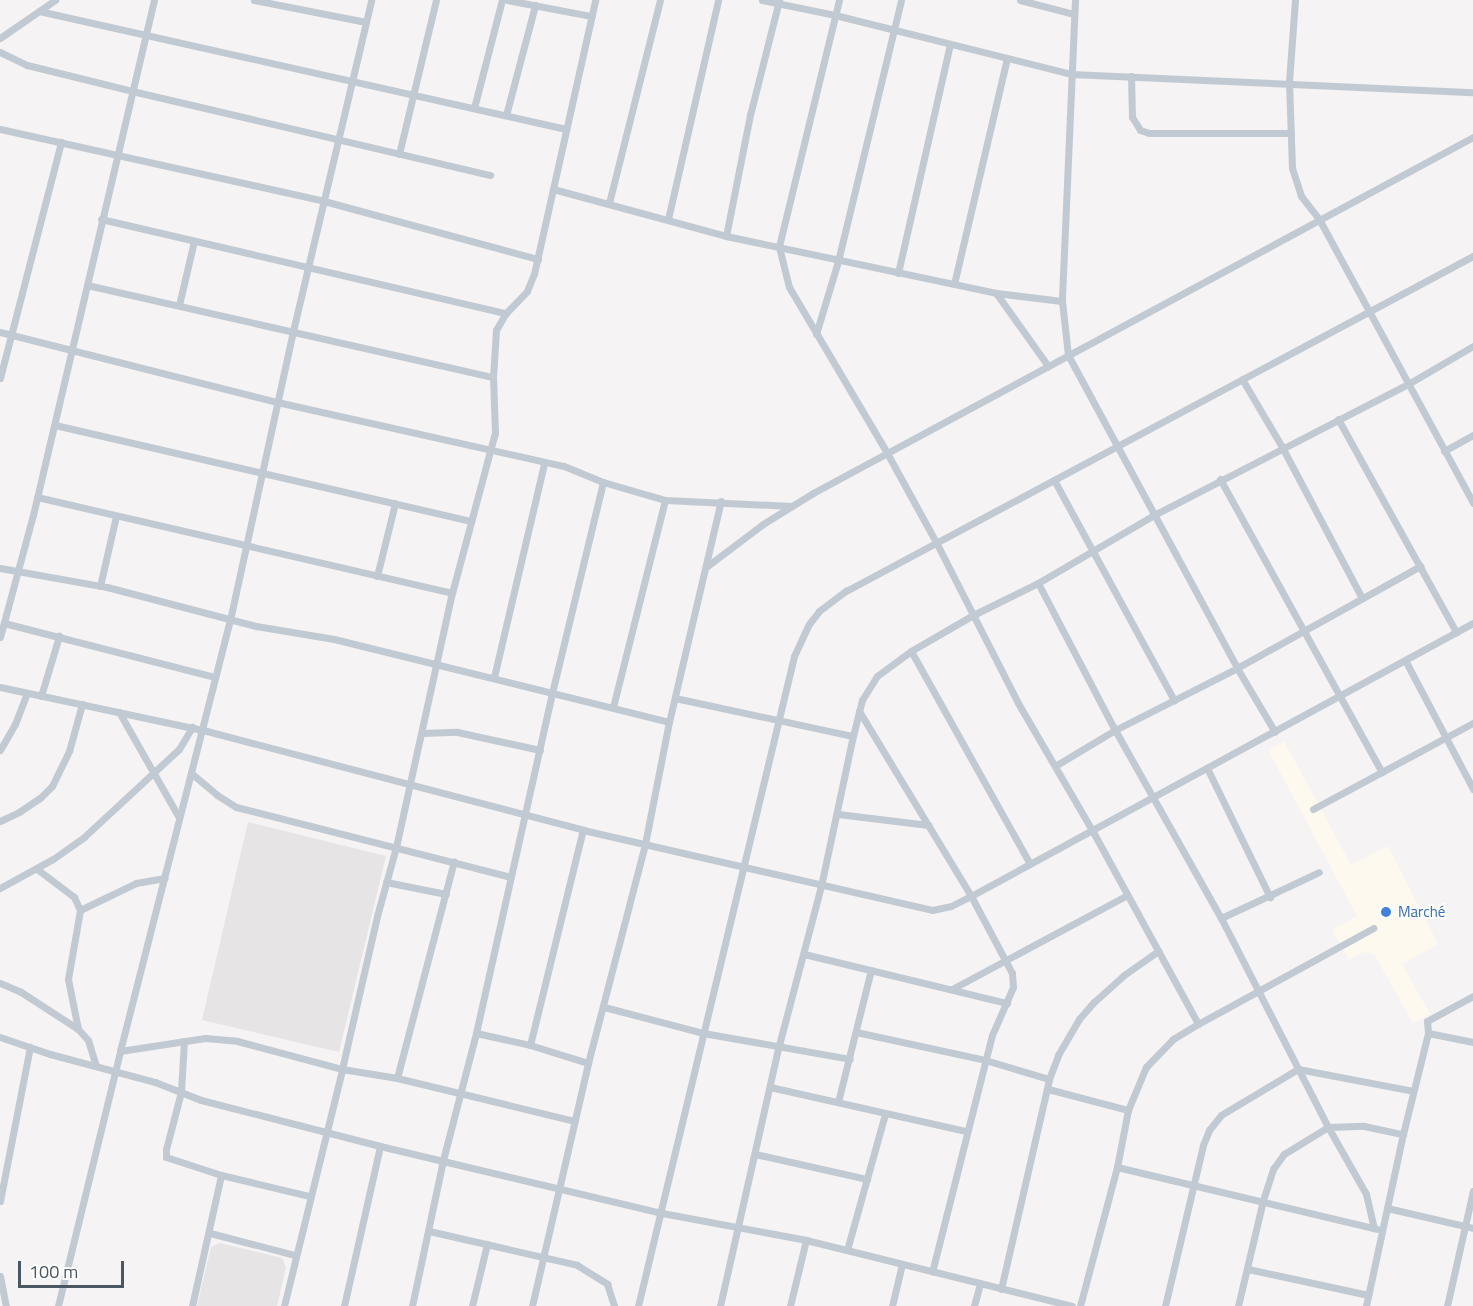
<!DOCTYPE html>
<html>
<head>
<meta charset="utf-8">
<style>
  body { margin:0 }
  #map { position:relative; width:1473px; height:1306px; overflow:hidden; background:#f5f3f3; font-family:"Titillium Web",sans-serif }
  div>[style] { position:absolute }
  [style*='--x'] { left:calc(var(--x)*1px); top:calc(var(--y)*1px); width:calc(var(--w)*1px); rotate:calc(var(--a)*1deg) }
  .commercial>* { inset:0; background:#fdf9ef }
  .education>* { inset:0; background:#e6e4e5 }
  .minor>* { height:7px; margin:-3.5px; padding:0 3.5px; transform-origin:3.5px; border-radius:3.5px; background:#c1cad2 }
  .dots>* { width:16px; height:16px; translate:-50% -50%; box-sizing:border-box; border:3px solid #fff; border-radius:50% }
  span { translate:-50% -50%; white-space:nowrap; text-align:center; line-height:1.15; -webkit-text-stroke:4.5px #fff; paint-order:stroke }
  .shop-label { font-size:15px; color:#366cbe }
  .left { translate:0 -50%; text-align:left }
  .scale { position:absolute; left:18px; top:1261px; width:106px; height:27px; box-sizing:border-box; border:3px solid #4a5661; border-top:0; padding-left:8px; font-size:18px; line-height:21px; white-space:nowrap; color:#4a5661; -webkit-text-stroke:4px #fff; paint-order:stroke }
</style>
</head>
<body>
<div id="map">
  <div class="commercial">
    <div style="clip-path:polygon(1284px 741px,1351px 865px,1388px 846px,1438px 944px,1402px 964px,1430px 1014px,1413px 1023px,1374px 954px,1363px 952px,1349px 960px,1332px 930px,1357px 916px,1268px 750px)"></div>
  </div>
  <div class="education">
    <div style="clip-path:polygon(248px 822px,386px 856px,339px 1052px,202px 1020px)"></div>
    <div style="clip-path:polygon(220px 1243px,282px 1258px,286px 1268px,277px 1306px,197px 1306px,211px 1247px)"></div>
  </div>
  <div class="minor">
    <div style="--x:254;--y:0;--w:114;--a:11.1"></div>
    <div style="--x:507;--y:0;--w:86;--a:10.8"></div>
    <div style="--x:762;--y:0;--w:75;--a:11.6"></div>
    <div style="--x:835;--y:15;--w:243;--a:14"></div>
    <div style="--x:1071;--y:74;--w:402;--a:2.6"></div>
    <div style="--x:839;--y:0;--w:254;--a:103.7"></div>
    <div style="--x:779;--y:247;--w:41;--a:76"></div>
    <div style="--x:789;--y:287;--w:193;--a:59.4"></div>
    <div style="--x:887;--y:453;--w:102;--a:61.2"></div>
    <div style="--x:936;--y:542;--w:181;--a:63"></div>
    <div style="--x:1018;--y:703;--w:147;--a:59.8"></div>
    <div style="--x:1092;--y:830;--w:221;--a:61.3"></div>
    <div style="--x:1020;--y:0;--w:56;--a:14.5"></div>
    <div style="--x:1075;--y:0;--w:301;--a:92.5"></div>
    <div style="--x:1062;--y:301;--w:54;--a:83.7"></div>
    <div style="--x:1068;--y:355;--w:356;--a:61.6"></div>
    <div style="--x:1237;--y:668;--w:74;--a:59.3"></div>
    <div style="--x:1295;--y:0;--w:82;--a:94.2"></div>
    <div style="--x:1289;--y:82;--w:86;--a:88"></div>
    <div style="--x:1292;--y:168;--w:29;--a:72"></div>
    <div style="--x:1301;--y:196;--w:29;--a:52"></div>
    <div style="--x:1319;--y:219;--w:323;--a:61.5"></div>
    <div style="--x:39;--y:11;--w:540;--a:12.62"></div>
    <div style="--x:0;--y:38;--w:67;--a:-34.6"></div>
    <div style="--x:0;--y:52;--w:30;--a:26"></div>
    <div style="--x:27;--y:65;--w:108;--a:13.9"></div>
    <div style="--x:132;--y:91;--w:368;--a:13.2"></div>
    <div style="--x:1131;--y:76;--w:41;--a:88.6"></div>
    <div style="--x:1132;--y:117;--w:15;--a:58"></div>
    <div style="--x:1140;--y:130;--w:9;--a:18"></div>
    <div style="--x:1149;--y:133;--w:142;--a:0"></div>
    <div style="--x:474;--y:108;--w:112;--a:-75.5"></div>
    <div style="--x:506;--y:115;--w:114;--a:-75.2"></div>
    <div style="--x:0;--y:129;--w:332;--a:12.5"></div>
    <div style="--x:324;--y:201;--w:222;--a:15.2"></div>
    <div style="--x:399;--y:154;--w:158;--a:-76.5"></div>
    <div style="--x:553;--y:189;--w:179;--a:15.2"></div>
    <div style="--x:726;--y:236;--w:276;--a:11.9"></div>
    <div style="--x:996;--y:293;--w:66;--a:6.9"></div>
    <div style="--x:609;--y:203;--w:209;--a:-75.9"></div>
    <div style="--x:101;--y:219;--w:416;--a:13.1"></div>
    <div style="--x:668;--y:219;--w:225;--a:-77.1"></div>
    <div style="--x:726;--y:236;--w:123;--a:-78.8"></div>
    <div style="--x:750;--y:115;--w:119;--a:-75.8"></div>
    <div style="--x:898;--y:273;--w:235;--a:-77.2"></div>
    <div style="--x:954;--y:284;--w:232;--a:-76.8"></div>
    <div style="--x:87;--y:285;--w:416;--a:12.8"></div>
    <div style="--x:996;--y:293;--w:90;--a:54.5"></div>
    <div style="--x:179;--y:305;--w:66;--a:-76.8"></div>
    <div style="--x:0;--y:332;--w:286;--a:14.2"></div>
    <div style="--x:277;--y:402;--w:294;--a:12.6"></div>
    <div style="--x:564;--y:466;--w:42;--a:22.3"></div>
    <div style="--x:603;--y:482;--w:65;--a:16.2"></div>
    <div style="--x:665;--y:500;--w:127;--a:2.7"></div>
    <div style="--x:816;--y:334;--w:76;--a:-73.2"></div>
    <div style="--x:838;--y:261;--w:268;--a:-76.4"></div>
    <div style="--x:0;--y:378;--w:244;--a:-75.5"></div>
    <div style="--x:1242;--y:379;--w:79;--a:59.5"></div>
    <div style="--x:1282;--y:447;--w:171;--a:62.1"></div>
    <div style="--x:1338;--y:419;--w:244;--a:61"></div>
    <div style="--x:55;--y:425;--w:427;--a:13"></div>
    <div style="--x:1444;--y:451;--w:33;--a:-29"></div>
    <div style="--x:1220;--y:479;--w:335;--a:61.1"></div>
    <div style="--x:1054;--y:480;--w:251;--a:61.4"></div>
    <div style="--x:37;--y:497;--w:426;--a:13"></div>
    <div style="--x:706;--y:567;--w:71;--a:-37"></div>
    <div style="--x:763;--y:524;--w:59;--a:-31.8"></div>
    <div style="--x:813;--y:493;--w:750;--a:-28.34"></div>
    <div style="--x:0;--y:568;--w:109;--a:10.1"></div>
    <div style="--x:107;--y:587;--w:154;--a:14.7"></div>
    <div style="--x:256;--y:626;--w:79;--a:9.5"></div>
    <div style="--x:334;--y:639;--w:345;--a:13.9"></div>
    <div style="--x:377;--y:576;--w:75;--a:-76.1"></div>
    <div style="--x:1038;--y:583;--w:166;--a:62.4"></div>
    <div style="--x:1115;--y:730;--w:216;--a:60.6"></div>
    <div style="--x:1221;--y:918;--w:235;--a:62.9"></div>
    <div style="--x:1328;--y:1127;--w:77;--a:60.4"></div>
    <div style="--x:1366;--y:1194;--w:35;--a:77"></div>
    <div style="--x:100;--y:586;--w:72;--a:-77.1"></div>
    <div style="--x:4;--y:623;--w:218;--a:14.4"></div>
    <div style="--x:0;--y:637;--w:126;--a:-74.9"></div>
    <div style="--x:33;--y:515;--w:529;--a:-76.78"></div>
    <div style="--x:911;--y:651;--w:244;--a:60.8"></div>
    <div style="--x:1405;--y:660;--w:146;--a:62.2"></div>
    <div style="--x:494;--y:677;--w:220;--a:-76.8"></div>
    <div style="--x:0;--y:687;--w:208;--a:12"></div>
    <div style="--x:203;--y:730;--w:393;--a:14.7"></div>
    <div style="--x:583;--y:830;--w:358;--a:12.9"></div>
    <div style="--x:932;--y:910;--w:19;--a:-12"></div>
    <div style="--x:951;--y:906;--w:22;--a:-27"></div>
    <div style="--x:971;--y:896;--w:571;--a:-28.54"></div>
    <div style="--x:41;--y:696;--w:63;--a:-73.3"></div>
    <div style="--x:675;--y:698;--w:182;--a:12.1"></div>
    <div style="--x:613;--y:707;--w:213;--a:-75.9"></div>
    <div style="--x:859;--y:711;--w:216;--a:58.8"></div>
    <div style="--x:971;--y:896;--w:87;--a:62"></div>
    <div style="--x:1012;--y:973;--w:14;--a:86"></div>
    <div style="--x:1013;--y:987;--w:52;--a:113.6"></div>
    <div style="--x:992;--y:1035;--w:244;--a:104.2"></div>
    <div style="--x:119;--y:712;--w:120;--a:60.4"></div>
    <div style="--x:422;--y:733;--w:35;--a:-2"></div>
    <div style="--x:457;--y:732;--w:85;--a:12.2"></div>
    <div style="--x:0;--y:750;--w:30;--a:-60"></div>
    <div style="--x:15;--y:724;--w:33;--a:-69"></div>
    <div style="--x:1055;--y:766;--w:70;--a:-31"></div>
    <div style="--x:1115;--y:730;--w:137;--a:-26.9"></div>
    <div style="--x:1237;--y:668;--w:210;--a:-29.1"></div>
    <div style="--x:1207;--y:768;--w:144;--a:64"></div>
    <div style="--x:191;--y:773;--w:34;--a:40"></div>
    <div style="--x:217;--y:795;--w:22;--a:32"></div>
    <div style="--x:236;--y:807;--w:283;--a:14.3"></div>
    <div style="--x:1313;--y:809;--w:182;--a:-28.3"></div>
    <div style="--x:838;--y:814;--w:91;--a:7"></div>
    <div style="--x:0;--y:821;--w:21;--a:-25"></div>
    <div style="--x:19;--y:812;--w:25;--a:-34"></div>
    <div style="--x:40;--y:798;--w:17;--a:-45"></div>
    <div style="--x:52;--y:786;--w:39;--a:-64"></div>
    <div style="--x:69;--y:751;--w:49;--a:-74.5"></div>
    <div style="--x:37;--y:869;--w:46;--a:37.1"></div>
    <div style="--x:74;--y:897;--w:14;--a:65"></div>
    <div style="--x:80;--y:910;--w:62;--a:-25.7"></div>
    <div style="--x:136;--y:883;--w:29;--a:-10"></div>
    <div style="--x:386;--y:882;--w:61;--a:11.3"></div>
    <div style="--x:0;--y:888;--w:60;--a:-28.7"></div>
    <div style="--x:53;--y:859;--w:38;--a:-35"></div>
    <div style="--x:84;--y:837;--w:129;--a:-42.8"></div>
    <div style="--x:179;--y:749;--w:26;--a:-59"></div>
    <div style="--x:1221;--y:918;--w:108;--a:-25.1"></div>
    <div style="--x:804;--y:954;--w:209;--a:13.6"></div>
    <div style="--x:0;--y:983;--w:23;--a:23"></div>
    <div style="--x:21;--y:992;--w:68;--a:33"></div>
    <div style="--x:78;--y:1029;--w:15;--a:48"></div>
    <div style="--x:88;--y:1040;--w:27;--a:73"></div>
    <div style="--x:952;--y:989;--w:199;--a:-28.2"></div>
    <div style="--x:1473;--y:996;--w:52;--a:151.5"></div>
    <div style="--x:1427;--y:1021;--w:12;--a:85"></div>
    <div style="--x:1428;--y:1033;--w:46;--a:11.3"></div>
    <div style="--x:604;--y:1007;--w:102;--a:14.7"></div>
    <div style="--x:703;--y:1033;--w:149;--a:10"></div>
    <div style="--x:78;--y:1029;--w:51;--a:-101.3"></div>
    <div style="--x:68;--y:979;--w:70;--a:-80.1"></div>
    <div style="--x:856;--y:1032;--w:132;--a:12.2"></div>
    <div style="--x:985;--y:1060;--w:67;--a:16.5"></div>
    <div style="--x:476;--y:1033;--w:55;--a:12.5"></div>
    <div style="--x:530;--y:1045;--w:61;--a:17.2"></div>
    <div style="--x:0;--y:1037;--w:53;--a:18.8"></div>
    <div style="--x:50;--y:1054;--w:109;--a:14.9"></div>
    <div style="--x:155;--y:1082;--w:49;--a:21.4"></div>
    <div style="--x:201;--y:1100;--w:185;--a:14.4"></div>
    <div style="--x:380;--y:1146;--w:290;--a:13.4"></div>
    <div style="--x:662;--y:1213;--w:147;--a:10.6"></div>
    <div style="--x:806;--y:1240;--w:274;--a:13.9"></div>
    <div style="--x:184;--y:1041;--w:51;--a:93.4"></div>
    <div style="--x:181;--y:1092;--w:59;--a:104.7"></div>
    <div style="--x:166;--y:1149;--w:8;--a:90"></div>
    <div style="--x:166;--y:1157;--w:58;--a:18.1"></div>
    <div style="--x:221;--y:1175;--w:90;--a:13.4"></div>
    <div style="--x:530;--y:1045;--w:221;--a:-76.2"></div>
    <div style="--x:120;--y:1051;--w:86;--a:-8.7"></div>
    <div style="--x:205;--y:1038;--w:32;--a:5"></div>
    <div style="--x:237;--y:1041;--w:109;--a:14.9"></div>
    <div style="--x:342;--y:1069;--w:56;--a:9.3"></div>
    <div style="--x:397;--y:1078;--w:183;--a:13.6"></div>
    <div style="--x:397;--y:1078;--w:224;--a:-75.3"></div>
    <div style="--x:770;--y:1087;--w:201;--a:12.7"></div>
    <div style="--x:1048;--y:1089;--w:83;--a:14.7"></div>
    <div style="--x:838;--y:1102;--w:136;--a:-76"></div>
    <div style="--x:755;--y:1154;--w:115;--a:12.6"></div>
    <div style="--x:1117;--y:1167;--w:267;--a:13.4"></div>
    <div style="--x:0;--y:1201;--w:157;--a:-79"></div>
    <div style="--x:1387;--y:1208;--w:88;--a:13.1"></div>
    <div style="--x:429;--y:1231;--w:152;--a:12.9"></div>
    <div style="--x:577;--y:1265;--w:36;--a:32"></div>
    <div style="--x:607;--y:1284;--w:23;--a:72"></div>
    <div style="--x:210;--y:1233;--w:88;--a:14.5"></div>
    <div style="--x:847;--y:1250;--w:141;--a:-74.4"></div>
    <div style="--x:1248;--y:1269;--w:123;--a:12.2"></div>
    <div style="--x:0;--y:1276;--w:31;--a:79"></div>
    <div style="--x:1001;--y:1289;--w:215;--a:-77.1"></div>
    <div style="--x:1049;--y:1079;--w:26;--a:-69"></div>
    <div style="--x:1058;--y:1055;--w:42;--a:-59.7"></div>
    <div style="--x:1079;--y:1019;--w:23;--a:-49"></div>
    <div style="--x:1094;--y:1002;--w:40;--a:-42"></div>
    <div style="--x:1124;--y:975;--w:42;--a:-35.2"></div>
    <div style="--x:58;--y:1306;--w:262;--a:-76.3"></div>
    <div style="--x:120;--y:1051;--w:445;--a:-75.7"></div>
    <div style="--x:230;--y:620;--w:296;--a:-77.7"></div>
    <div style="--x:293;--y:331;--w:340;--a:-76.7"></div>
    <div style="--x:192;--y:1306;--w:134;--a:-77.5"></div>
    <div style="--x:284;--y:1306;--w:244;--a:-76.2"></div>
    <div style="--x:342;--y:1069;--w:157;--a:-77.1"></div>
    <div style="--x:377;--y:916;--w:72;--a:-74.6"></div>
    <div style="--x:396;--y:847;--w:260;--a:-77.6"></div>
    <div style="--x:452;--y:593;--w:166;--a:-75"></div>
    <div style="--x:495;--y:433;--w:56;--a:-92"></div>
    <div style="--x:493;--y:377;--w:47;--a:-86.3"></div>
    <div style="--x:496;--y:330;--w:20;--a:-60"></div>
    <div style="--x:506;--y:313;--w:30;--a:-46"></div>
    <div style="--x:527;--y:291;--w:18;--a:-68"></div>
    <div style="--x:534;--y:274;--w:281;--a:-77.4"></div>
    <div style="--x:344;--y:1306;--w:164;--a:-77.3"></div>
    <div style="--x:412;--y:1306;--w:149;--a:-78"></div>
    <div style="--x:443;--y:1160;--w:131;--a:-75.4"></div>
    <div style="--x:476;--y:1033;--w:348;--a:-77.4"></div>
    <div style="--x:552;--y:693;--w:217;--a:-76.4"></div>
    <div style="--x:472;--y:1306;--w:64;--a:-76.4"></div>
    <div style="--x:532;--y:1306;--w:249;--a:-77"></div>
    <div style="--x:588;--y:1063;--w:226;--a:-75.4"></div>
    <div style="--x:645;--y:844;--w:124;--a:-78.9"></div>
    <div style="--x:669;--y:722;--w:227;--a:-76.8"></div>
    <div style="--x:638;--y:1306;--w:668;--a:-76.5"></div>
    <div style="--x:794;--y:656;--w:35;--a:-65"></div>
    <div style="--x:809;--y:624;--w:16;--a:-52"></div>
    <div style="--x:819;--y:611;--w:34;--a:-37"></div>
    <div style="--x:846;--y:591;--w:711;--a:-28.12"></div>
    <div style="--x:720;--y:1306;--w:268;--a:-77.3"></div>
    <div style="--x:779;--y:1045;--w:164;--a:-75.2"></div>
    <div style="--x:821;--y:886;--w:153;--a:-78"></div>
    <div style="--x:853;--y:736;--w:37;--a:-76"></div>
    <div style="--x:862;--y:700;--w:28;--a:-58"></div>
    <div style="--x:877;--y:676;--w:42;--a:-36.3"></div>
    <div style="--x:911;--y:651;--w:72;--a:-30.1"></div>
    <div style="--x:973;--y:615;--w:72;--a:-26.2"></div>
    <div style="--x:1038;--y:583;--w:134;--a:-30.4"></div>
    <div style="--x:1154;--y:515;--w:286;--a:-27.3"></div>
    <div style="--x:1408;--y:384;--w:75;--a:-30.3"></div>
    <div style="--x:790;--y:1306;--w:68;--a:-76.4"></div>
    <div style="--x:892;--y:1306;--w:43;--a:-76.6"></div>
    <div style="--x:974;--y:1306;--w:24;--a:-75"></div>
    <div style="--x:1080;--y:1306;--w:144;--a:-75.1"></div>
    <div style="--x:1117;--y:1167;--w:58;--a:-79.1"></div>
    <div style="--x:1128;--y:1110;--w:47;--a:-67.3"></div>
    <div style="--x:1146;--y:1067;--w:39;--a:-46"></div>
    <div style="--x:1173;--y:1039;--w:29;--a:-31"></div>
    <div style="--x:1198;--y:1024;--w:200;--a:-28.7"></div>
    <div style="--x:1165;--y:1306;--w:165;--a:-76.7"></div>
    <div style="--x:1203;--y:1145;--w:16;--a:-68"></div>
    <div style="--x:1209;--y:1130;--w:19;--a:-51"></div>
    <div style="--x:1221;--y:1115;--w:90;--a:-30.9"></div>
    <div style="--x:1298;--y:1069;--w:117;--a:10.8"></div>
    <div style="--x:1238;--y:1306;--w:109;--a:-76.7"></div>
    <div style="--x:1263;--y:1200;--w:33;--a:-72"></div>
    <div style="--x:1273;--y:1169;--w:19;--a:-54"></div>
    <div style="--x:1284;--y:1154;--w:52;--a:-31.5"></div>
    <div style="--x:1328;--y:1127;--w:36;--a:-2"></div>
    <div style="--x:1364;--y:1126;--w:40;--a:12"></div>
    <div style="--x:1366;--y:1306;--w:176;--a:-77.9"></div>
    <div style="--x:1403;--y:1134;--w:104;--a:-76.1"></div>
    <div style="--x:1447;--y:1306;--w:118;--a:-77.3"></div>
  </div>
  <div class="dots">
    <div style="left:1386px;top:912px;background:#3f7fe0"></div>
  </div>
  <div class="shop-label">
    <span class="left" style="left:1398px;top:912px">Marché</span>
  </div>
  <div class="scale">100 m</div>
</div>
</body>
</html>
